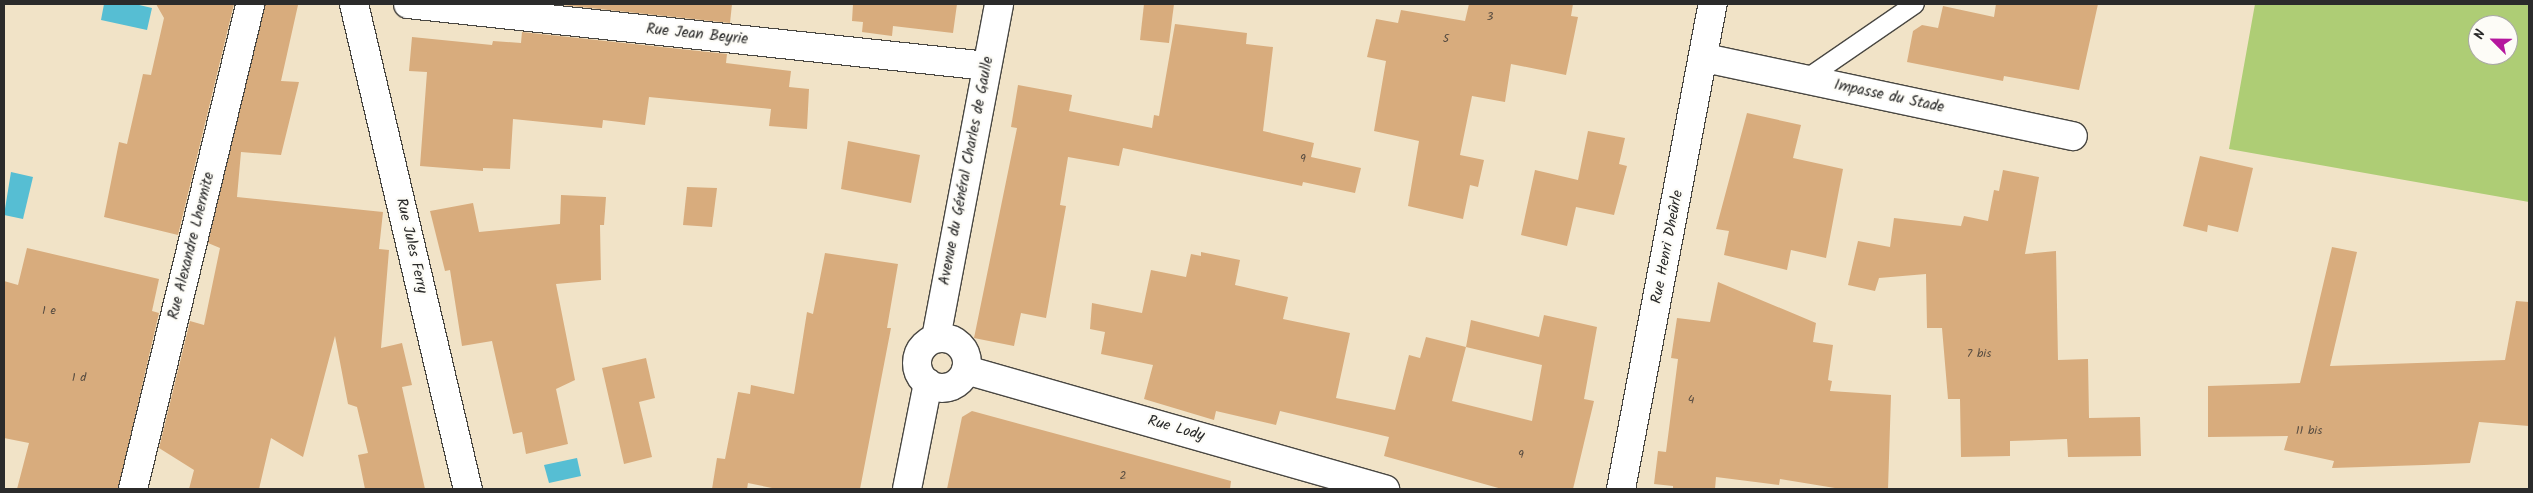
<!DOCTYPE html>
<html>
<head>
<meta charset="utf-8">
<style>
  body { margin:0 }
  #map { position:relative; width:2533px; height:493px; overflow:hidden; background:#f1e3c7; font-family:Kalam,sans-serif }
  div>[style] { position:absolute }
  [style*='--x'] { left:calc(var(--x)*1px); top:calc(var(--y)*1px); width:calc(var(--w)*1px); rotate:calc(var(--a)*1deg) }
  .green>* { inset:0; background:#aecd75 }
  .water>* { inset:0; background:#56bed3 }
  .building>* { inset:0; background:#d8ac7d }
  .roads { filter:drop-shadow(1px 0 #494742) drop-shadow(-1px 0 #494742) drop-shadow(0 1px #494742) drop-shadow(0 -1px #494742) }
  .service>* { height:18px; margin:-9px; padding:0 9px; transform-origin:9px; border-radius:9px; background:#fff }
  .minor>* { height:28px; margin:-14px; padding:0 14px; transform-origin:14px; border-radius:14px; background:#fff }
  .tertiary>* { height:28px; margin:-14px; padding:0 14px; transform-origin:14px; border-radius:14px; background:#fff }
  .tertiary>.ring { margin:-14px; padding:0; box-sizing:content-box; background:none; border:28px solid #fff; border-radius:50% }
  span { translate:-50% -50%; white-space:nowrap; text-align:center; line-height:1.15; -webkit-text-stroke:4.5px #fdfcf7; paint-order:stroke }
  .number-label { font-size:12px; color:#564b40 }
  .number-label span { -webkit-text-stroke-width:0 }
  .street-label { font-size:15px; color:#2b2b2b }
  .frame { position:absolute; inset:0; border:5px solid #2b2b2b; pointer-events:none }
  .north { position:absolute; left:2468px; top:15px; width:50px; height:50px; box-sizing:border-box; background:#fdfcf7; border:1px solid #a9a8a5; border-radius:50%; rotate:293deg; font-size:14px; font-weight:700; line-height:20px; text-align:center; color:#2b2b2b }
  .north::after { content:''; display:block; margin:auto; width:18px; height:22px; background:#b5179e; clip-path:polygon(50% 0,100% 100%,50% 72%,0 100%) }
</style>
</head>
<body>
<div id="map">
  <div class="green">
    <div style="clip-path:polygon(evenodd,2255px 4px,2529px 4px,2529px 202px,2229px 149px,2255px 4px,2478px 25px,2508px 25px,2508px 55px,2478px 55px,2478px 25px)"></div>
  </div>
  <div class="water">
    <div style="clip-path:polygon(104px 4px,135px 4px,152px 8px,147px 30px,101px 20px)"></div>
    <div style="clip-path:polygon(11px 172px,33px 177px,23px 219px,4px 215px)"></div>
    <div style="clip-path:polygon(577px 458px,581px 476px,549px 483px,544px 465px)"></div>
  </div>
  <div class="building">
    <div style="clip-path:polygon(156px 4px,234px 4px,178px 235px,104px 217px,119px 142px,127px 144px,143px 74px,151px 75px,164px 18px)"></div>
    <div style="clip-path:polygon(265px 4px,298px 5px,281px 81px,299px 82px,281px 155px,241px 152px,237px 197px,383px 212px,379px 249px,389px 250px,381px 348px,402px 343px,412px 385px,402px 387px,425px 489px,365px 489px,358px 455px,368px 453px,357px 407px,348px 404px,335px 336px,303px 457px,271px 438px,259px 489px,189px 489px,194px 470px,159px 448px,190px 321px,204px 325px,220px 248px,208px 243px)"></div>
    <div style="clip-path:polygon(552px 4px,732px 4px,730px 23px)"></div>
    <div style="clip-path:polygon(853px 4px,957px 4px,953px 33px,893px 26px,892px 36px,862px 32px,863px 22px,852px 21px)"></div>
    <div style="clip-path:polygon(1144px 4px,1174px 4px,1169px 43px,1140px 40px)"></div>
    <div style="clip-path:polygon(1469px 4px,1573px 4px,1571px 16px,1578px 17px,1566px 75px,1511px 64px,1505px 102px,1472px 96px,1460px 155px,1484px 160px,1478px 187px,1470px 185px,1463px 219px,1408px 206px,1419px 141px,1374px 131px,1386px 61px,1367px 57px,1376px 19px,1398px 23px,1401px 10px,1465px 21px)"></div>
    <div style="clip-path:polygon(1996px 4px,2098px 4px,2079px 90px,2004px 76px,2003px 81px,1907px 62px,1913px 31px,1922px 25px,1938px 28px,1943px 6px,1994px 17px)"></div>
    <div style="clip-path:polygon(1175px 24px,1247px 33px,1246px 44px,1273px 47px,1263px 131px,1314px 143px,1311px 157px,1361px 168px,1355px 193px,1303px 182px,1302px 186px,1123px 148px,1119px 166px,1068px 157px,1060px 205px,1066px 206px,1046px 318px,1021px 313px,1014px 346px,974px 338px,1017px 128px,1011px 127px,1018px 85px,1072px 95px,1069px 111px,1152px 128px,1154px 115px,1159px 116px)"></div>
    <div style="clip-path:polygon(522px 32px,727px 54px,726px 63px,791px 71px,789px 87px,809px 89px,807px 129px,769px 126px,771px 109px,649px 97px,645px 125px,603px 120px,602px 128px,513px 119px,510px 169px,483px 168px,483px 171px,420px 166px,427px 72px,409px 71px,412px 37px,492px 45px,493px 41px,521px 43px)"></div>
    <div style="clip-path:polygon(1747px 113px,1801px 125px,1793px 158px,1843px 169px,1826px 258px,1791px 250px,1787px 270px,1724px 255px,1729px 231px,1716px 229px)"></div>
    <div style="clip-path:polygon(1588px 131px,1625px 138px,1619px 164px,1627px 166px,1614px 215px,1576px 207px,1567px 246px,1521px 235px,1535px 170px,1578px 180px)"></div>
    <div style="clip-path:polygon(848px 141px,920px 155px,911px 203px,841px 189px)"></div>
    <div style="clip-path:polygon(2200px 156px,2253px 168px,2238px 232px,2208px 225px,2207px 232px,2183px 226px)"></div>
    <div style="clip-path:polygon(2003px 170px,2039px 177px,2025px 254px,2056px 251px,2058px 360px,2088px 359px,2089px 418px,2140px 417px,2141px 456px,2068px 457px,2067px 439px,2010px 441px,2010px 456px,1961px 457px,1960px 399px,1948px 399px,1942px 328px,1927px 328px,1926px 274px,1879px 278px,1875px 291px,1848px 285px,1858px 241px,1890px 247px,1894px 218px,1961px 226px,1964px 216px,1988px 221px,1994px 190px,1999px 191px)"></div>
    <div style="clip-path:polygon(687px 187px,717px 188px,712px 227px,683px 225px)"></div>
    <div style="clip-path:polygon(561px 195px,606px 197px,604px 225px,600px 225px,601px 280px,556px 284px,575px 380px,556px 389px,568px 444px,526px 454px,522px 432px,513px 434px,492px 341px,462px 346px,450px 270px,445px 271px,430px 211px,473px 203px,479px 232px,560px 224px)"></div>
    <div style="clip-path:polygon(2332px 247px,2357px 252px,2330px 366px,2505px 360px,2516px 301px,2529px 302px,2529px 426px,2479px 422px,2470px 463px,2424px 465px,2332px 468px,2334px 461px,2284px 450px,2288px 436px,2208px 437px,2208px 386px,2300px 383px)"></div>
    <div style="clip-path:polygon(27px 248px,159px 279px,152px 311px,159px 313px,118px 489px,17px 489px,29px 443px,4px 438px,4px 281px,18px 285px)"></div>
    <div style="clip-path:polygon(evenodd,1201px 252px,1240px 260px,1235px 285px,1288px 297px,1283px 319px,1350px 333px,1336px 398px,1395px 410px,1409px 355px,1420px 358px,1426px 337px,1466px 347px,1471px 320px,1539px 337px,1544px 315px,1597px 327px,1584px 399px,1594px 401px,1573px 489px,1502px 489px,1384px 456px,1389px 437px,1280px 411px,1276px 425px,1216px 411px,1214px 420px,1144px 399px,1153px 365px,1101px 354px,1105px 332px,1090px 329px,1092px 303px,1142px 313px,1151px 270px,1186px 277px,1191px 254px,1201px 256px,1201px 252px,1466px 347px,1542px 365px,1532px 421px,1452px 401px,1466px 347px)"></div>
    <div style="clip-path:polygon(825px 253px,898px 264px,887px 328px,891px 328px,860px 489px,777px 489px,748px 483px,747px 489px,712px 489px,717px 458px,725px 459px,738px 392px,750px 394px,751px 385px,794px 394px,807px 312px,813px 314px)"></div>
    <div style="clip-path:polygon(1718px 282px,1816px 323px,1813px 342px,1833px 345px,1828px 380px,1832px 381px,1830px 391px,1891px 395px,1888px 489px,1841px 489px,1780px 479px,1779px 485px,1716px 477px,1715px 489px,1673px 489px,1673px 486px,1654px 484px,1658px 451px,1666px 452px,1678px 359px,1671px 358px,1677px 318px,1710px 322px)"></div>
    <div style="clip-path:polygon(646px 358px,655px 398px,639px 402px,652px 457px,624px 464px,602px 368px)"></div>
    <div style="clip-path:polygon(972px 411px,1231px 481px,1230px 489px,947px 489px,962px 417px)"></div>
  </div>
  <div class="roads">
    <div class="service">
      <div style="--x:1806;--y:79;--w:132;--a:-34.5"></div>
    </div>
    <div class="minor">
      <div style="--x:354;--y:4;--w:498;--a:76.8"></div>
      <div style="--x:408;--y:4;--w:582;--a:6.11"></div>
      <div style="--x:1705;--y:58;--w:376;--a:12"></div>
      <div style="--x:133;--y:489;--w:499;--a:-76.4"></div>
      <div style="--x:1621;--y:489;--w:494;--a:-79.3"></div>
    </div>
    <div class="tertiary">
      <div style="--x:936;--y:338;--w:340;--a:-79.3"></div>
      <div class="ring" style="left:917px;top:338px;width:22px;height:22px"></div>
      <div style="--x:966;--y:370;--w:436;--a:15.9"></div>
      <div style="--x:907;--y:489;--w:108;--a:-78.8"></div>
    </div>
  </div>
  <div class="number-label">
    <span style="left:1490px;top:17px">3</span>
    <span style="left:1446px;top:39px">5</span>
    <span style="left:1303px;top:159px">9</span>
    <span style="left:49px;top:311px">1 e</span>
    <span style="left:1979px;top:354px">7 bis</span>
    <span style="left:79px;top:378px">1 d</span>
    <span style="left:1691px;top:400px">4</span>
    <span style="left:2309px;top:431px">11 bis</span>
    <span style="left:1521px;top:455px">9</span>
    <span style="left:1123px;top:476px">2</span>
  </div>
  <div class="street-label">
    <span style="left:697px;top:35px;rotate:6deg">Rue Jean Beyrie</span>
    <span style="left:1889px;top:97px;rotate:12deg">Impasse du Stade</span>
    <span style="left:967px;top:171px;rotate:-79deg">Avenue du Général Charles de Gaulle</span>
    <span style="left:192px;top:246px;rotate:-76deg">Rue Alexandre Lhermite</span>
    <span style="left:411px;top:246px;rotate:77deg">Rue Jules Ferry</span>
    <span style="left:1668px;top:247px;rotate:-79deg">Rue Henri Dheûrle</span>
    <span style="left:1176px;top:429px;rotate:16deg">Rue Lody</span>
  </div>
  <div class="frame"></div>
  <div class="north">N</div>
</div>
</body>
</html>
